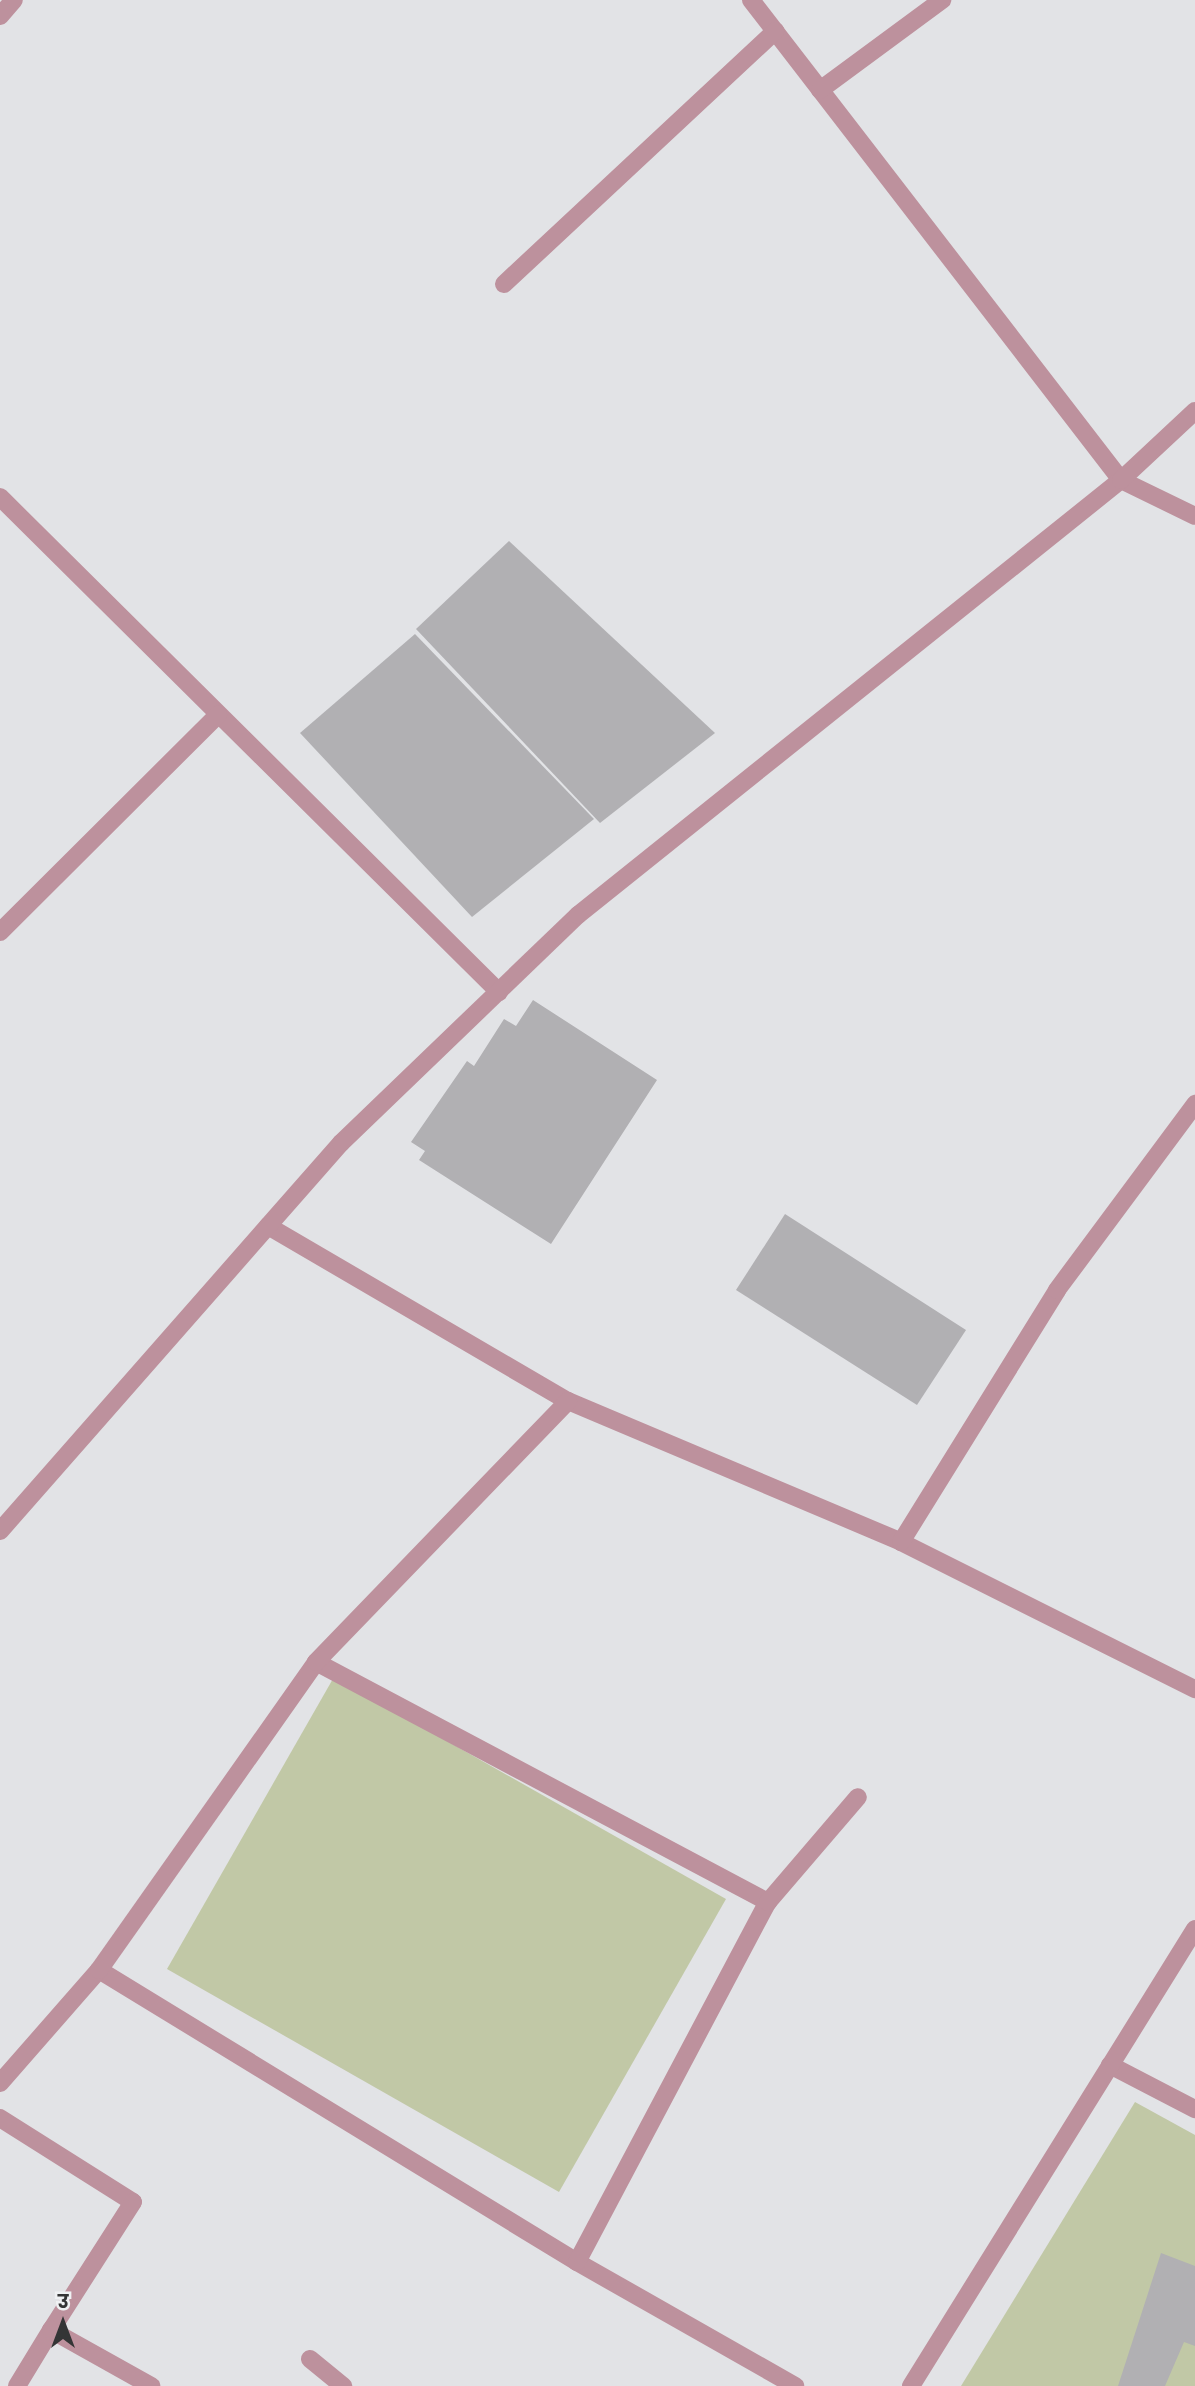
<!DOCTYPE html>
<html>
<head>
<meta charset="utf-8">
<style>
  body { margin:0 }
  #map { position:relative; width:1195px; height:2386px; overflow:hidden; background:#e2e3e6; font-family:Poppins,"Noto Sans Devanagari",sans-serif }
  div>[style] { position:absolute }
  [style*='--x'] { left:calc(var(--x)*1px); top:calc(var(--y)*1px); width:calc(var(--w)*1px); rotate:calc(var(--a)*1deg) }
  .green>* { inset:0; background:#c1c8a6 }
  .building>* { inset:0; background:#b1b0b3 }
  .minor>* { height:18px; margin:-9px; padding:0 9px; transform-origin:9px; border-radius:9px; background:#bd919d }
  span { translate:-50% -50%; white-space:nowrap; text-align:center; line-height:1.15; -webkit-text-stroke:7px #eff1f3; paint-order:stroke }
  .north { position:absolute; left:28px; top:2288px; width:70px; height:70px; -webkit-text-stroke:5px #eff1f3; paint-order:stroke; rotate:0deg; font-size:19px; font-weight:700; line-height:28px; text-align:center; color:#343536 }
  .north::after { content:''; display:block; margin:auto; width:24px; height:32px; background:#343536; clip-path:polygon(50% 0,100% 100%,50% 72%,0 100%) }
</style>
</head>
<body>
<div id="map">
  <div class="green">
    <div style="clip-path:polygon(334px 1677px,726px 1899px,559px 2192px,167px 1969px)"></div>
    <div style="clip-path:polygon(1135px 2102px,1195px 2135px,1195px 2386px,961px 2386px)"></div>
  </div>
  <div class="building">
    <div style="clip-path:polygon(509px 541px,715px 733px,600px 823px,416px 629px)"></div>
    <div style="clip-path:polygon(415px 634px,594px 819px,472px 917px,300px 733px)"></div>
    <div style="clip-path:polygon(533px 1000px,657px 1080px,551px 1244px,419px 1160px,425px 1151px,411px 1142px,467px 1061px,474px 1066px,504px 1019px,516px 1026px)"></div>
    <div style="clip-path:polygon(785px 1214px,966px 1330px,917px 1405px,736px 1290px)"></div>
    <div style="clip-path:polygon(1161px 2253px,1195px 2266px,1195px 2346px,1184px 2342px,1165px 2386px,1118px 2386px)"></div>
  </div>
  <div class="minor">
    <div style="--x:751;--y:0;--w:606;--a:52.37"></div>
    <div style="--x:1121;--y:480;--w:82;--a:25.9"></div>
    <div style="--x:0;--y:16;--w:21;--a:-49"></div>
    <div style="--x:820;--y:90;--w:152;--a:-36.4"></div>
    <div style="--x:504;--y:284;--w:371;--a:-43"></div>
    <div style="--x:0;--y:497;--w:703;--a:44.77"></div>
    <div style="--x:0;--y:932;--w:308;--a:-44.9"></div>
    <div style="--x:268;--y:1226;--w:347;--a:30.3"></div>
    <div style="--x:568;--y:1401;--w:362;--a:22.9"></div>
    <div style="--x:901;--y:1542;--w:329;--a:26.6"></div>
    <div style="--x:0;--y:1531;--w:517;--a:-48.69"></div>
    <div style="--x:341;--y:1143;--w:329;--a:-43.9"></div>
    <div style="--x:578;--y:915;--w:696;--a:-38.7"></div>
    <div style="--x:1121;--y:480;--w:101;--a:-43"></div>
    <div style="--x:901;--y:1542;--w:296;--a:-58.2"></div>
    <div style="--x:1057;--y:1290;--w:232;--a:-53.4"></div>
    <div style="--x:316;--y:1662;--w:512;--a:27.97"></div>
    <div style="--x:99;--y:1970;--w:560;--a:31.42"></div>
    <div style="--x:577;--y:2262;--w:251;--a:29.6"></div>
    <div style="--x:1110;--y:2065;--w:96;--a:27.4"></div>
    <div style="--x:0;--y:2083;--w:150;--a:-48.8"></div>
    <div style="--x:99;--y:1970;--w:377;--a:-54.8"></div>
    <div style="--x:316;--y:1662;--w:363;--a:-46"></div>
    <div style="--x:0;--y:2118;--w:157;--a:32.3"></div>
    <div style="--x:133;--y:2202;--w:152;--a:122.6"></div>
    <div style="--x:577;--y:2262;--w:408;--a:-62.1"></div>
    <div style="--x:768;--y:1902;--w:138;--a:-49.4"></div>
    <div style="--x:310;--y:2359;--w:43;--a:39.3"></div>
    <div style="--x:17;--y:2386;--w:66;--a:-58.7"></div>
    <div style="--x:51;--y:2330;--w:115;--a:29.2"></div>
    <div style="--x:911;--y:2386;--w:538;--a:-58.14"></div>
  </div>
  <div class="north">उ</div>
</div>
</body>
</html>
